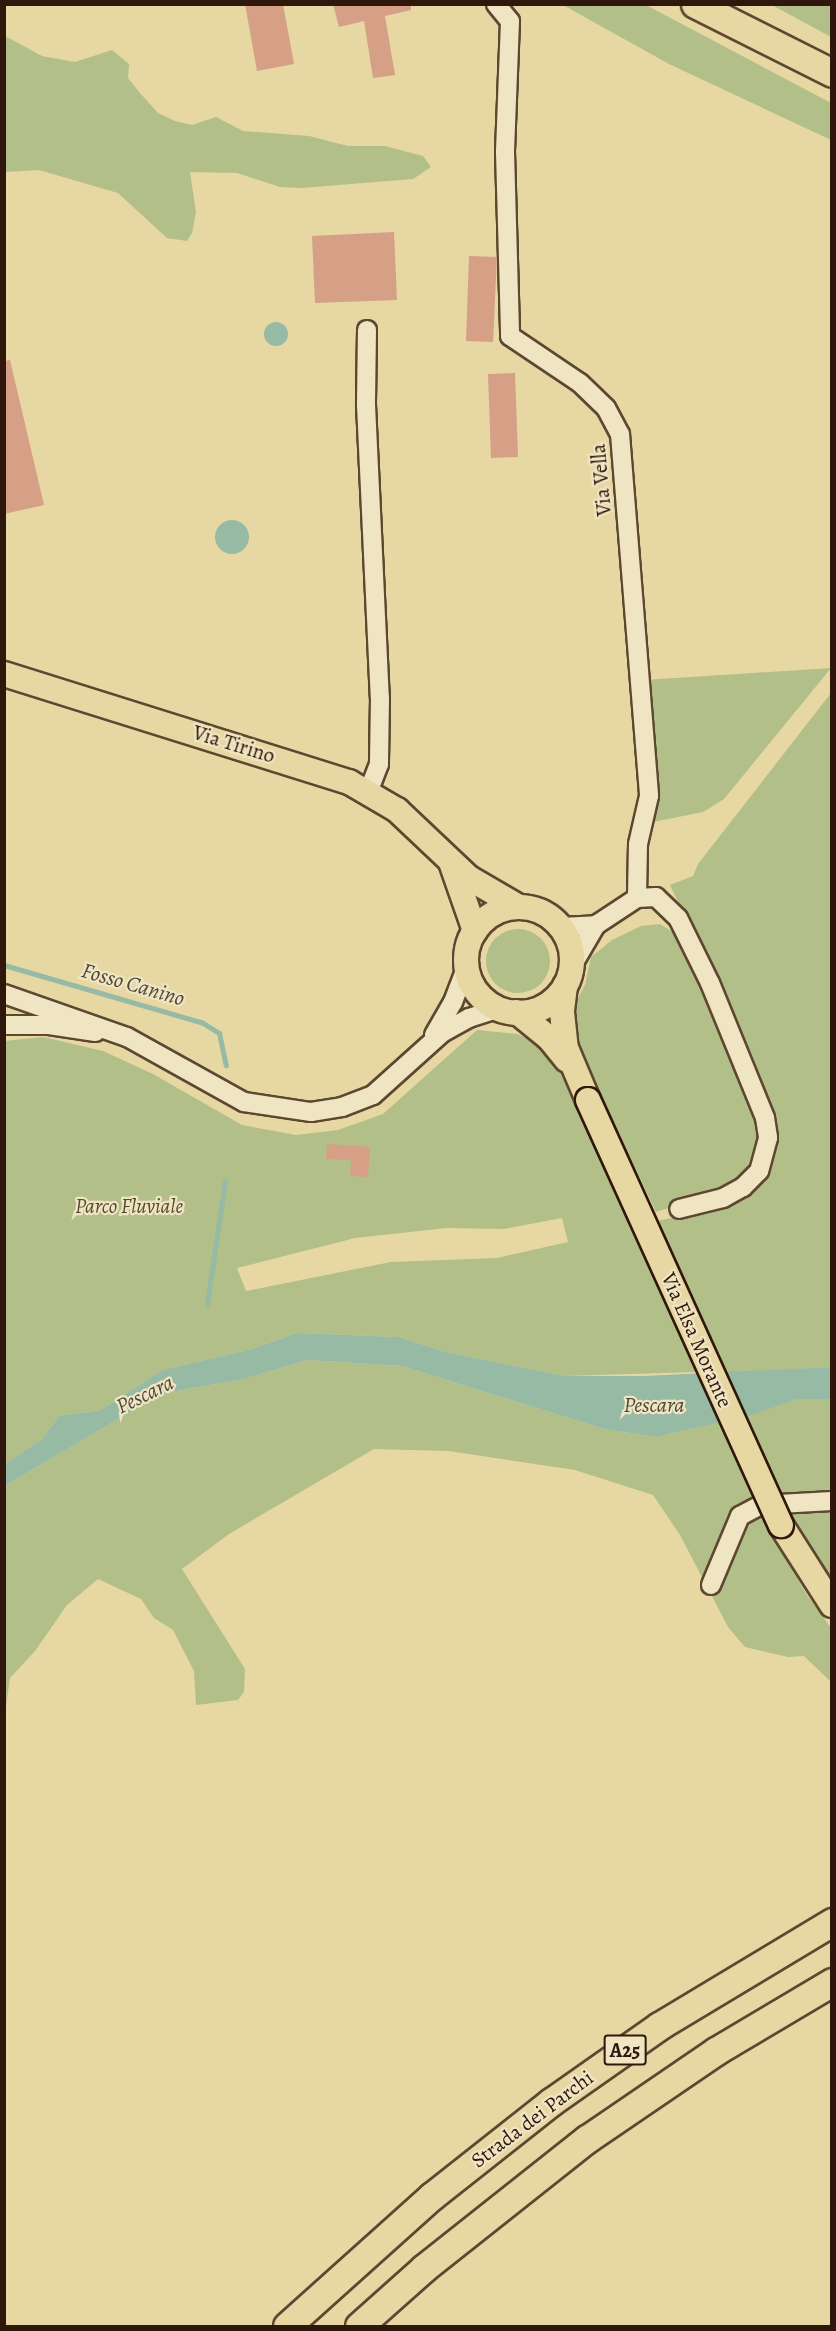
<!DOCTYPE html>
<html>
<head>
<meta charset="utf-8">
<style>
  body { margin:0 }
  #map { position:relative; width:836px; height:2331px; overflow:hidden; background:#e6d7a3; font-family:Alegreya,serif }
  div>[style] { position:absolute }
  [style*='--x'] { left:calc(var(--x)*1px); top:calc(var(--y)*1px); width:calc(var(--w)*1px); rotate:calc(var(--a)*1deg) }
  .green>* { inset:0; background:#b2bf88 }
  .round { border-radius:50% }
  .water>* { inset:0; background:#96baa4 }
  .stream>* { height:5px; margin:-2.5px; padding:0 2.5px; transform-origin:2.5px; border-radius:2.5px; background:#96baa4 }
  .building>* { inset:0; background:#d5a086 }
  .roads { filter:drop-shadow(2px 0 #5e4731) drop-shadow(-2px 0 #5e4731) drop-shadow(0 2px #5e4731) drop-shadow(0 -2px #5e4731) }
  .minor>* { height:18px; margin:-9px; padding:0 9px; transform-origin:9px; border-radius:9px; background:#efe5c3 }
  .major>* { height:24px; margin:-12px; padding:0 12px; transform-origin:12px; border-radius:12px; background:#e6d7a3 }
  .major>.ring { margin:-12px; padding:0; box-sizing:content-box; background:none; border:24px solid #e6d7a3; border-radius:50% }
  .highway>* { height:27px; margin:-13.5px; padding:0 13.5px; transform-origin:13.5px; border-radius:13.5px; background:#e6d7a3 }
  .bridges { filter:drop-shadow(2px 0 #30170b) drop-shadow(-2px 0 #30170b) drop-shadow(0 2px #30170b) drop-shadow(0 -2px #30170b) }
  .major-bridge>* { height:24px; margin:-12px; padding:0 12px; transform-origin:12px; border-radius:12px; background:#e6d7a3 }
  span { translate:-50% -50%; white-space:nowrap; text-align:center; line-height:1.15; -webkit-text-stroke:4.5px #efe5c3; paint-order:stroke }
  .shield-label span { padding:2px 4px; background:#efe5c3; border:2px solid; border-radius:4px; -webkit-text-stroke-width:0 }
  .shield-label { font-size:20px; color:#30170b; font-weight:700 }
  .street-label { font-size:21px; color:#30170b }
  .park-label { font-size:21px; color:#574930; font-style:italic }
  .water-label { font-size:22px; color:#4f4839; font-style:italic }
  .frame { position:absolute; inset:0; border:6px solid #30170b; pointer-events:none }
</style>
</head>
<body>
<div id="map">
  <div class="green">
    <div style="clip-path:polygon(563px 5px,646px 5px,831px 103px,831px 140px,669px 64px)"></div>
    <div style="clip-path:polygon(772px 5px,831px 5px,831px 37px)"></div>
    <div style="clip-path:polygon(5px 36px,42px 56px,75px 62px,112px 50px,129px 64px,128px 78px,140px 93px,158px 113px,175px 121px,192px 125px,216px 117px,243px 131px,309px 136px,348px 146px,385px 146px,423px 156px,431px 167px,413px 179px,301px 188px,280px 187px,237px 173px,190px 172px,196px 212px,192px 233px,187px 241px,167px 238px,118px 193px,39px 170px,5px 172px)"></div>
    <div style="clip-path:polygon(831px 668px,724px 799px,703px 812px,648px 823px,645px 680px)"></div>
    <div style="clip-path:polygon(831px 693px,831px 1367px,726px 1373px,657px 1221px,715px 1209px,742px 1199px,758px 1187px,770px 1169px,774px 1129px,715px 980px,670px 885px,693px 876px,698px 864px)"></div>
    <div style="clip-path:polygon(660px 924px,678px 935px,689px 950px,762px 1124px,753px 1169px,734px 1187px,656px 1212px,571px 1034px,571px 1011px,585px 985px,591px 957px,612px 940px,641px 926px)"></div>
    <div class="round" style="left:486px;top:929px;width:64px;height:64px"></div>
    <div style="clip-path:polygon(evenodd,477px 1030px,517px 1034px,537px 1043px,555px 1061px,578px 1102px,575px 1106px,696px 1372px,566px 1376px,446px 1352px,399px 1337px,297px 1333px,252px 1349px,162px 1370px,101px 1410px,59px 1416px,42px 1439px,5px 1464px,5px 1041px,43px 1037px,103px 1051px,153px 1074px,242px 1125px,296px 1135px,338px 1130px,383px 1114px,477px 1030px,562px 1218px,568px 1242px,497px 1258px,391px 1262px,246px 1291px,237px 1268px,355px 1238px,447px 1228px,504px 1229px,562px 1218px)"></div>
    <div style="clip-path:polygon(308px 1360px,402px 1366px,604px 1429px,656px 1437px,719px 1422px,769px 1531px,807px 1595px,831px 1628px,831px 1682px,804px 1656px,788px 1657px,745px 1647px,728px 1627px,680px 1535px,653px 1495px,575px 1470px,449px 1451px,374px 1449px,229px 1534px,182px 1569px,245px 1669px,244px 1692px,238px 1700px,196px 1705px,194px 1671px,173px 1630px,154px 1618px,141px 1599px,98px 1579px,67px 1605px,35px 1651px,10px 1678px,5px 1713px,5px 1486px,160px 1394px,244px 1379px)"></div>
    <div style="clip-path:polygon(797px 1399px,831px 1399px,831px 1587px,814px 1564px,745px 1416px)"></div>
  </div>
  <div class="water">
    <div class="round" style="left:264px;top:322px;width:24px;height:24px"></div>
    <div class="round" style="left:215px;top:520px;width:34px;height:34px"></div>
    <div style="clip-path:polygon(297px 1333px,399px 1337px,446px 1352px,566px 1376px,644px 1376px,831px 1367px,831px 1399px,797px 1399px,751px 1415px,656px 1437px,604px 1429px,402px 1366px,308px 1360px,244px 1379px,160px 1394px,5px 1486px,5px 1464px,42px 1439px,59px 1416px,101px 1410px,162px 1370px,252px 1349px)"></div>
  </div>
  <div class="stream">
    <div style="--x:4;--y:965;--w:207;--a:16.2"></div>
    <div style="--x:203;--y:1023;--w:19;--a:32"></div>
    <div style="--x:219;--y:1033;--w:33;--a:78"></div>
    <div style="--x:207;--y:1304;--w:124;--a:-81.7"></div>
  </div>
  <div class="building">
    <div style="clip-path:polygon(245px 4px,283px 4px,294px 64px,257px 71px)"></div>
    <div style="clip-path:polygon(333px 4px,411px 4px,411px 10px,385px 16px,395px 75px,373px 78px,364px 21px,339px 27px)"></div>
    <div style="clip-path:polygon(394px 232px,397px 300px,315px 303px,312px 236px)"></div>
    <div style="clip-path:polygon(469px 256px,497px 257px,493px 342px,466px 341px)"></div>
    <div style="clip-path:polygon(10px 360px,44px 505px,4px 514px,4px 361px)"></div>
    <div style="clip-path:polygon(515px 373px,518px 457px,491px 458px,488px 374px)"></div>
    <div style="clip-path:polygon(327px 1144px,370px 1147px,368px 1177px,350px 1176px,351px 1160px,326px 1159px)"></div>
  </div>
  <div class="roads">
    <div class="minor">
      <div style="--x:496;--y:4;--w:22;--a:51"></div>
      <div style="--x:510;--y:21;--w:131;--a:92.2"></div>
      <div style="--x:505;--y:152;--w:184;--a:88.4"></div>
      <div style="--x:510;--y:336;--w:84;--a:33.9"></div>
      <div style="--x:580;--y:383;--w:36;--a:44"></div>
      <div style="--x:606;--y:408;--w:30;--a:62"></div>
      <div style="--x:620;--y:434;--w:363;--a:85.4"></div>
      <div style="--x:649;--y:796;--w:49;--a:102.9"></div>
      <div style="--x:638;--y:844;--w:54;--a:91.1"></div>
      <div style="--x:367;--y:330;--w:75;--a:90.8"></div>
      <div style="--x:366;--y:405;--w:293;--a:87.3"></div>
      <div style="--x:380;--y:698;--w:66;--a:90.9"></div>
      <div style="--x:379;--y:764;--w:30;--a:111"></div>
      <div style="--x:561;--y:927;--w:35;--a:-3"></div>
      <div style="--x:596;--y:925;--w:49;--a:-33.4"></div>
      <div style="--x:637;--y:898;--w:19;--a:-3"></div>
      <div style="--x:656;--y:897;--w:30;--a:44"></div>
      <div style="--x:678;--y:918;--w:72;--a:63.8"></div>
      <div style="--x:710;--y:983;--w:146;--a:67.8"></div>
      <div style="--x:765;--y:1118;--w:20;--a:81"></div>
      <div style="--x:768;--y:1138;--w:34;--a:105"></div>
      <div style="--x:759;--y:1171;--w:23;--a:135"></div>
      <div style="--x:743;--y:1187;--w:23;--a:151"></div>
      <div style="--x:723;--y:1198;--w:45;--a:166"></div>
      <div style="--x:572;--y:966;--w:48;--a:-59.7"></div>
      <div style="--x:4;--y:994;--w:130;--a:19.3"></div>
      <div style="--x:127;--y:1037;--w:134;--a:29.1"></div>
      <div style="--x:244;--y:1102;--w:68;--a:8.5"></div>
      <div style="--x:311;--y:1112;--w:31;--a:-9"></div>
      <div style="--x:342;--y:1107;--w:33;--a:-21"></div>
      <div style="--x:373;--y:1095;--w:93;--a:-41.9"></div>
      <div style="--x:442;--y:1033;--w:31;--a:-29"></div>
      <div style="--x:469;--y:1018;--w:32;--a:-18"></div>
      <div style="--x:4;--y:1025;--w:45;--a:0"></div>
      <div style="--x:49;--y:1025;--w:47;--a:8.7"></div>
      <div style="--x:434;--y:1035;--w:38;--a:-60"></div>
      <div style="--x:453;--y:1002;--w:40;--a:-69"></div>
      <div style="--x:711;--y:1585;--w:75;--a:-67.2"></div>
      <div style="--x:740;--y:1516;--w:24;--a:-28"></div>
      <div style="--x:761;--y:1505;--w:71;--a:-3.2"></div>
    </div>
    <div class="major">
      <div style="--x:4;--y:674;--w:362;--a:17.4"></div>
      <div style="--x:349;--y:782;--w:56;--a:30.3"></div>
      <div style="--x:397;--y:810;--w:99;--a:43.4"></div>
      <div style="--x:469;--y:878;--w:58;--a:30.1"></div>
      <div style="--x:452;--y:865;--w:70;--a:70.8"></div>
      <div class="ring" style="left:466px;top:907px;width:82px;height:82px"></div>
      <div style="--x:565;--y:986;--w:26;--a:97"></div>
      <div style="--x:562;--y:1012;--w:36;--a:84"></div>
      <div style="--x:566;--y:1048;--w:56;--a:67.1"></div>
      <div style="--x:517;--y:1012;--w:41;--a:39.1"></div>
      <div style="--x:549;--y:1038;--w:28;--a:51"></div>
      <div style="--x:781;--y:1525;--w:95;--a:57.5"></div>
    </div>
    <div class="highway">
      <div style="--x:695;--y:4;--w:153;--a:26.7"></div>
      <div style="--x:287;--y:2326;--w:195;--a:-41.9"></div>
      <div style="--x:432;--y:2196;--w:152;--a:-38.3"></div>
      <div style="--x:551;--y:2102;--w:132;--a:-35.1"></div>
      <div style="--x:659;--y:2026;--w:202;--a:-31"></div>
      <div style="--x:359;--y:2326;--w:87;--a:-41.7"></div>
      <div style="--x:424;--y:2268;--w:208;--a:-38.4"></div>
      <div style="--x:587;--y:2139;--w:156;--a:-34.3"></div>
      <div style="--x:716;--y:2051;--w:135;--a:-30.7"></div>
    </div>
  </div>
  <div class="bridges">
    <div class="major-bridge">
      <div style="--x:588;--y:1100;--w:467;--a:65.6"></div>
    </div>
  </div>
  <div class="shield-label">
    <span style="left:625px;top:2050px">A25</span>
  </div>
  <div class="street-label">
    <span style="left:601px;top:480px;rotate:-95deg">Via Vella</span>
    <span style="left:234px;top:744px;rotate:17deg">Via Tirino</span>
    <span style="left:697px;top:1340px;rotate:66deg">Via Elsa Morante</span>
    <span style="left:532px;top:2119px;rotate:-37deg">Strada dei Parchi</span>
  </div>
  <div class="park-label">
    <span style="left:129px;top:1206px">Parco Fluviale</span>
  </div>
  <div class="water-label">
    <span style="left:133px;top:985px;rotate:16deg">Fosso Canino</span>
    <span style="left:145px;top:1395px;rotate:-26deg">Pescara</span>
    <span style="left:654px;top:1406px">Pescara</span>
  </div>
  <div class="frame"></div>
</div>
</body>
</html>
